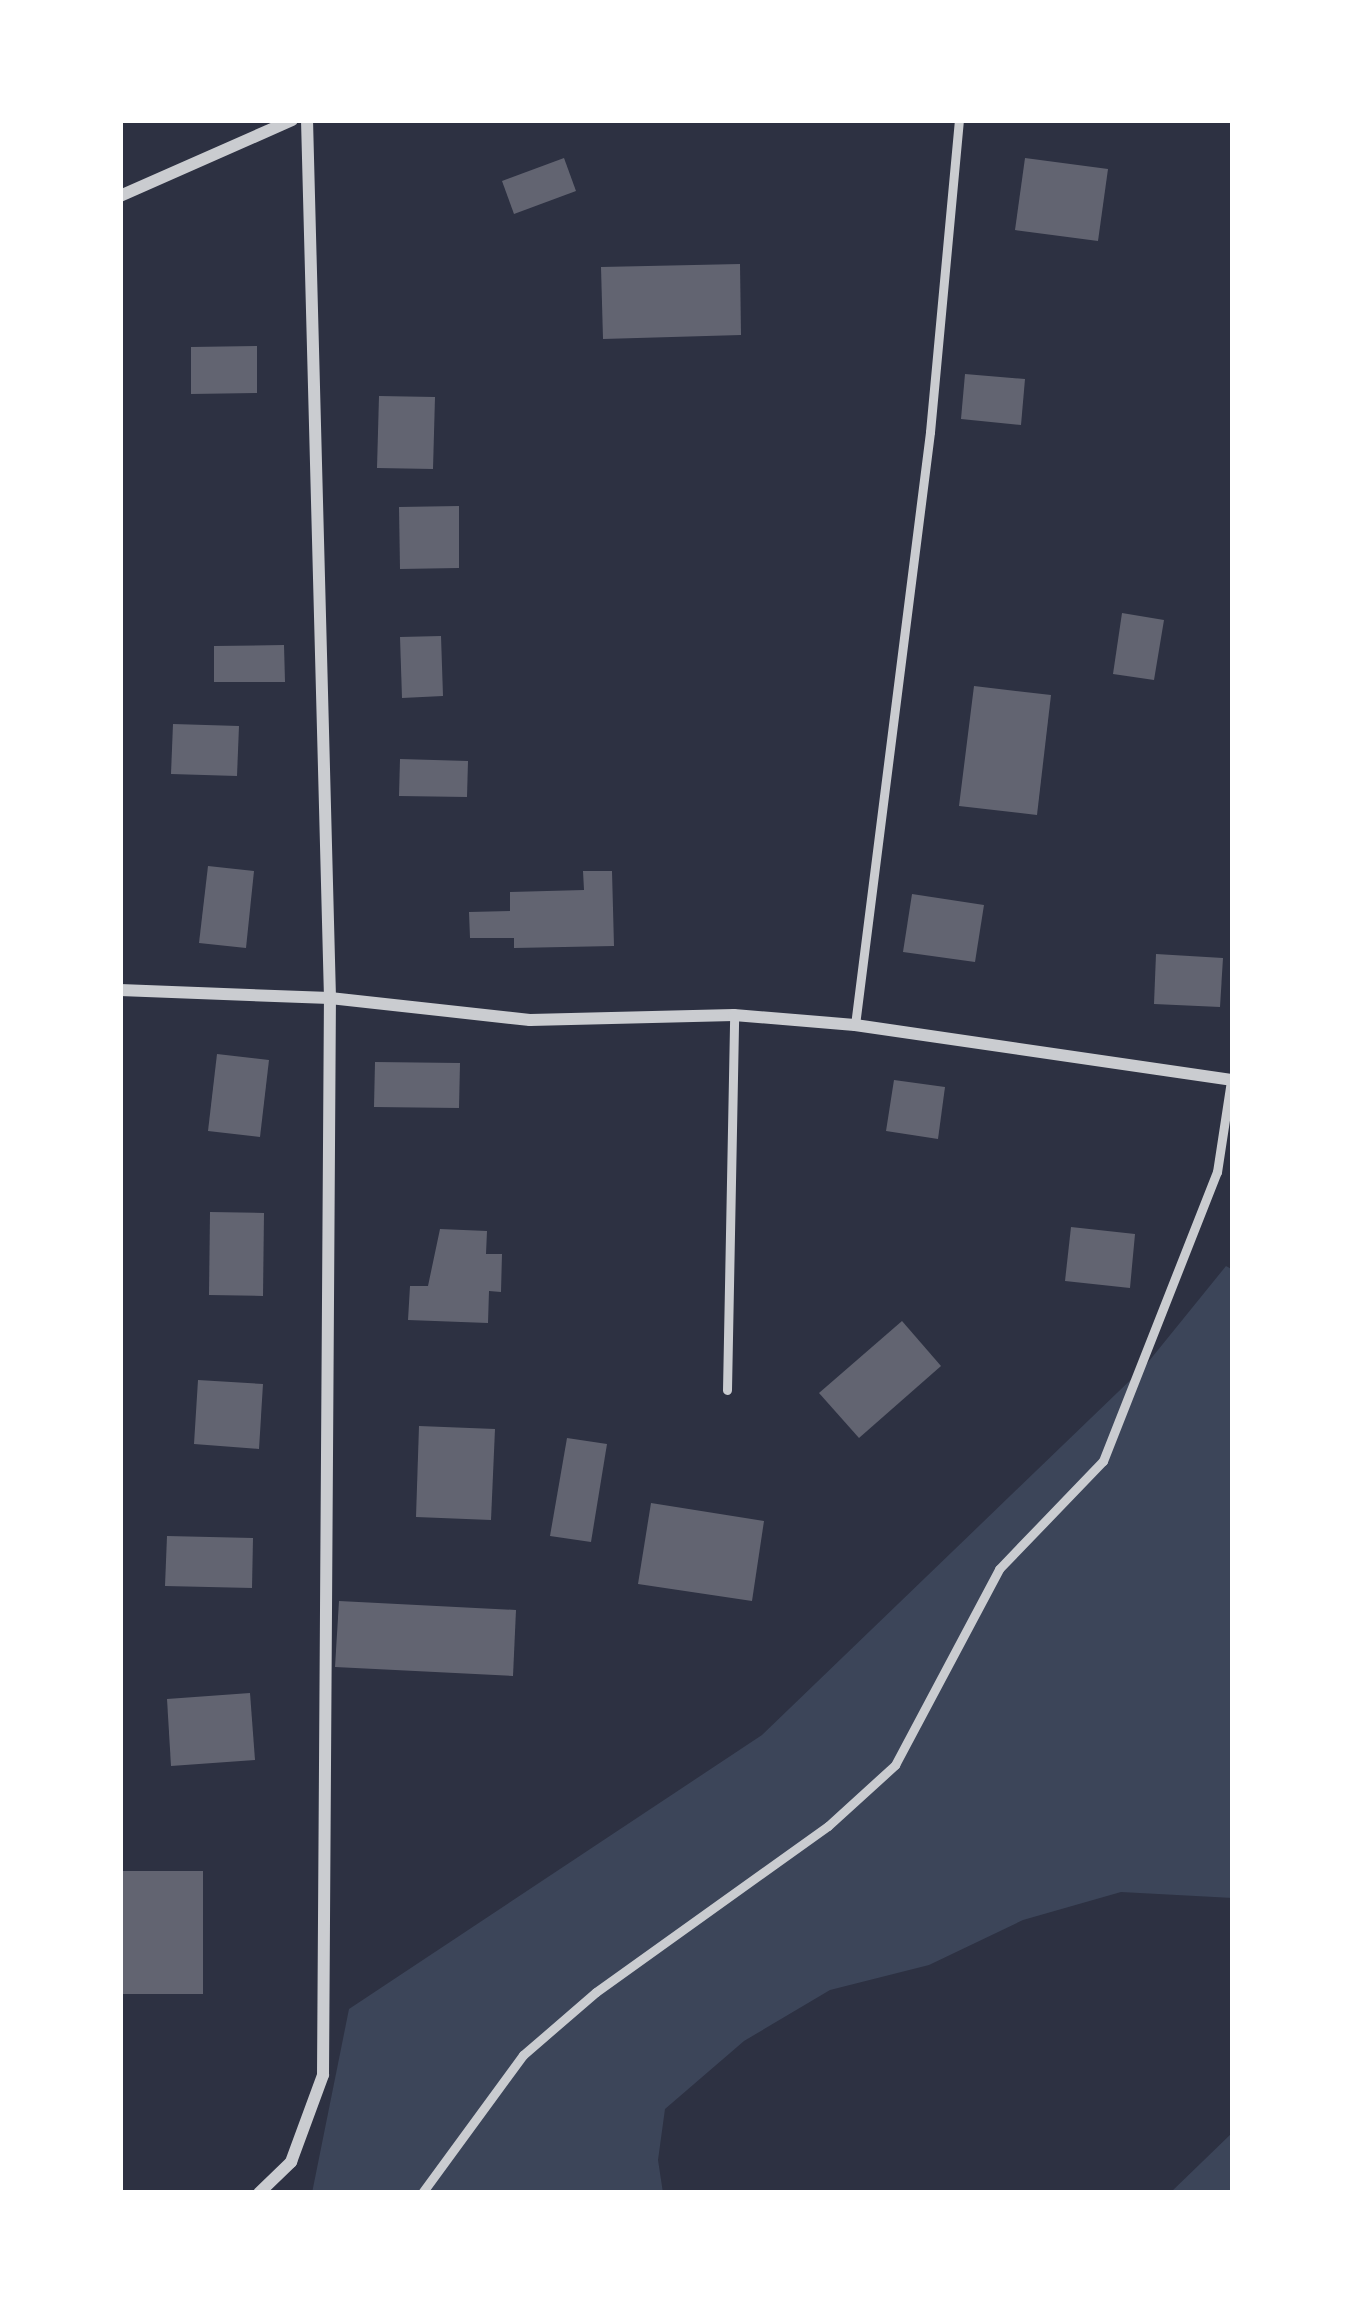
<!DOCTYPE html>
<html>
<head>
<meta charset="utf-8">
<style>
  body { margin:0 }
  #map { position:relative; width:1353px; height:2313px; overflow:hidden; background:#2d3142; font-family:"Alegreya Sans",sans-serif }
  div>[style] { position:absolute }
  [style*='--x'] { left:calc(var(--x)*1px); top:calc(var(--y)*1px); width:calc(var(--w)*1px); rotate:calc(var(--a)*1deg) }
  .green>* { inset:0; background:#3c4559 }
  .building>* { inset:0; background:#626471 }
  .service>* { height:9px; margin:-4.5px; padding:0 4.5px; transform-origin:4.5px; border-radius:4.5px; background:#caccd0 }
  .minor>* { height:12px; margin:-6px; padding:0 6px; transform-origin:6px; border-radius:6px; background:#caccd0 }
  span { translate:-50% -50%; white-space:nowrap; text-align:center; line-height:1.15; -webkit-text-stroke:9px #fff; paint-order:stroke }
  .frame { position:absolute; inset:0; border:123px solid #fff; pointer-events:none }
</style>
</head>
<body>
<div id="map">
  <div class="green">
    <div style="clip-path:polygon(1226px 1266px,1233px 1270px,1233px 1898px,1121px 1892px,1023px 1920px,929px 1965px,830px 1990px,744px 2041px,665px 2109px,658px 2160px,663px 2193px,312px 2193px,349px 2009px,762px 1735px,1145px 1366px)"></div>
    <div style="clip-path:polygon(1233px 2132px,1233px 2193px,1170px 2193px)"></div>
  </div>
  <div class="building">
    <div style="clip-path:polygon(564px 158px,576px 191px,514px 214px,502px 181px)"></div>
    <div style="clip-path:polygon(1025px 158px,1108px 169px,1098px 241px,1015px 230px)"></div>
    <div style="clip-path:polygon(740px 264px,741px 335px,603px 339px,601px 267px)"></div>
    <div style="clip-path:polygon(257px 346px,257px 393px,191px 394px,191px 347px)"></div>
    <div style="clip-path:polygon(965px 374px,1025px 379px,1021px 425px,961px 419px)"></div>
    <div style="clip-path:polygon(379px 396px,435px 397px,433px 469px,377px 468px)"></div>
    <div style="clip-path:polygon(459px 506px,459px 568px,400px 569px,399px 507px)"></div>
    <div style="clip-path:polygon(1122px 613px,1164px 620px,1154px 680px,1113px 674px)"></div>
    <div style="clip-path:polygon(441px 636px,443px 696px,402px 698px,400px 637px)"></div>
    <div style="clip-path:polygon(284px 645px,285px 682px,214px 682px,214px 646px)"></div>
    <div style="clip-path:polygon(974px 686px,1051px 695px,1037px 815px,959px 806px)"></div>
    <div style="clip-path:polygon(173px 724px,239px 726px,237px 776px,171px 774px)"></div>
    <div style="clip-path:polygon(400px 759px,468px 761px,467px 797px,399px 796px)"></div>
    <div style="clip-path:polygon(208px 866px,254px 871px,246px 948px,199px 943px)"></div>
    <div style="clip-path:polygon(583px 871px,612px 871px,614px 946px,514px 948px,514px 938px,470px 938px,469px 912px,510px 911px,510px 892px,584px 890px)"></div>
    <div style="clip-path:polygon(912px 894px,984px 905px,975px 962px,903px 952px)"></div>
    <div style="clip-path:polygon(1156px 954px,1223px 958px,1220px 1007px,1154px 1004px)"></div>
    <div style="clip-path:polygon(217px 1054px,269px 1060px,260px 1137px,208px 1131px)"></div>
    <div style="clip-path:polygon(375px 1062px,460px 1063px,459px 1108px,374px 1107px)"></div>
    <div style="clip-path:polygon(894px 1080px,945px 1087px,938px 1139px,886px 1131px)"></div>
    <div style="clip-path:polygon(210px 1212px,264px 1213px,263px 1296px,209px 1295px)"></div>
    <div style="clip-path:polygon(1071px 1227px,1135px 1234px,1130px 1288px,1065px 1281px)"></div>
    <div style="clip-path:polygon(440px 1229px,487px 1231px,486px 1254px,502px 1254px,501px 1292px,489px 1291px,488px 1323px,408px 1320px,410px 1286px,428px 1286px)"></div>
    <div style="clip-path:polygon(902px 1321px,941px 1366px,859px 1438px,819px 1393px)"></div>
    <div style="clip-path:polygon(198px 1380px,263px 1384px,259px 1449px,194px 1444px)"></div>
    <div style="clip-path:polygon(419px 1426px,495px 1429px,491px 1520px,416px 1517px)"></div>
    <div style="clip-path:polygon(567px 1438px,607px 1444px,591px 1542px,550px 1536px)"></div>
    <div style="clip-path:polygon(651px 1503px,764px 1521px,752px 1601px,638px 1584px)"></div>
    <div style="clip-path:polygon(167px 1536px,253px 1538px,252px 1588px,165px 1586px)"></div>
    <div style="clip-path:polygon(339px 1601px,516px 1610px,513px 1676px,335px 1667px)"></div>
    <div style="clip-path:polygon(250px 1693px,255px 1760px,171px 1766px,167px 1699px)"></div>
    <div style="clip-path:polygon(120px 1871px,203px 1871px,203px 1994px,120px 1994px)"></div>
  </div>
  <div class="service">
    <div style="--x:855;--y:1025;--w:598;--a:-82.79"></div>
    <div style="--x:930;--y:432;--w:313;--a:-84.7"></div>
    <div style="--x:727;--y:1390;--w:375;--a:-88.9"></div>
    <div style="--x:422;--y:2193;--w:171;--a:-53.8"></div>
    <div style="--x:523;--y:2055;--w:96;--a:-40.8"></div>
    <div style="--x:596;--y:1992;--w:285;--a:-35.6"></div>
    <div style="--x:828;--y:1826;--w:91;--a:-42.3"></div>
    <div style="--x:895;--y:1765;--w:222;--a:-62"></div>
    <div style="--x:999;--y:1569;--w:150;--a:-46.1"></div>
    <div style="--x:1103;--y:1461;--w:311;--a:-68.5"></div>
    <div style="--x:1217;--y:1172;--w:93;--a:-81.3"></div>
  </div>
  <div class="minor">
    <div style="--x:120;--y:196;--w:188;--a:-23.8"></div>
    <div style="--x:120;--y:990;--w:210;--a:2.2"></div>
    <div style="--x:330;--y:998;--w:201;--a:6.3"></div>
    <div style="--x:530;--y:1020;--w:204;--a:-1.4"></div>
    <div style="--x:734;--y:1015;--w:121;--a:4.7"></div>
    <div style="--x:855;--y:1025;--w:382;--a:8.3"></div>
    <div style="--x:259;--y:2193;--w:45;--a:-44.1"></div>
    <div style="--x:291;--y:2162;--w:93;--a:-69.8"></div>
    <div style="--x:323;--y:2075;--w:1077;--a:-89.63"></div>
    <div style="--x:330;--y:998;--w:878;--a:-91.5"></div>
  </div>
  <div class="frame"></div>
</div>
</body>
</html>
